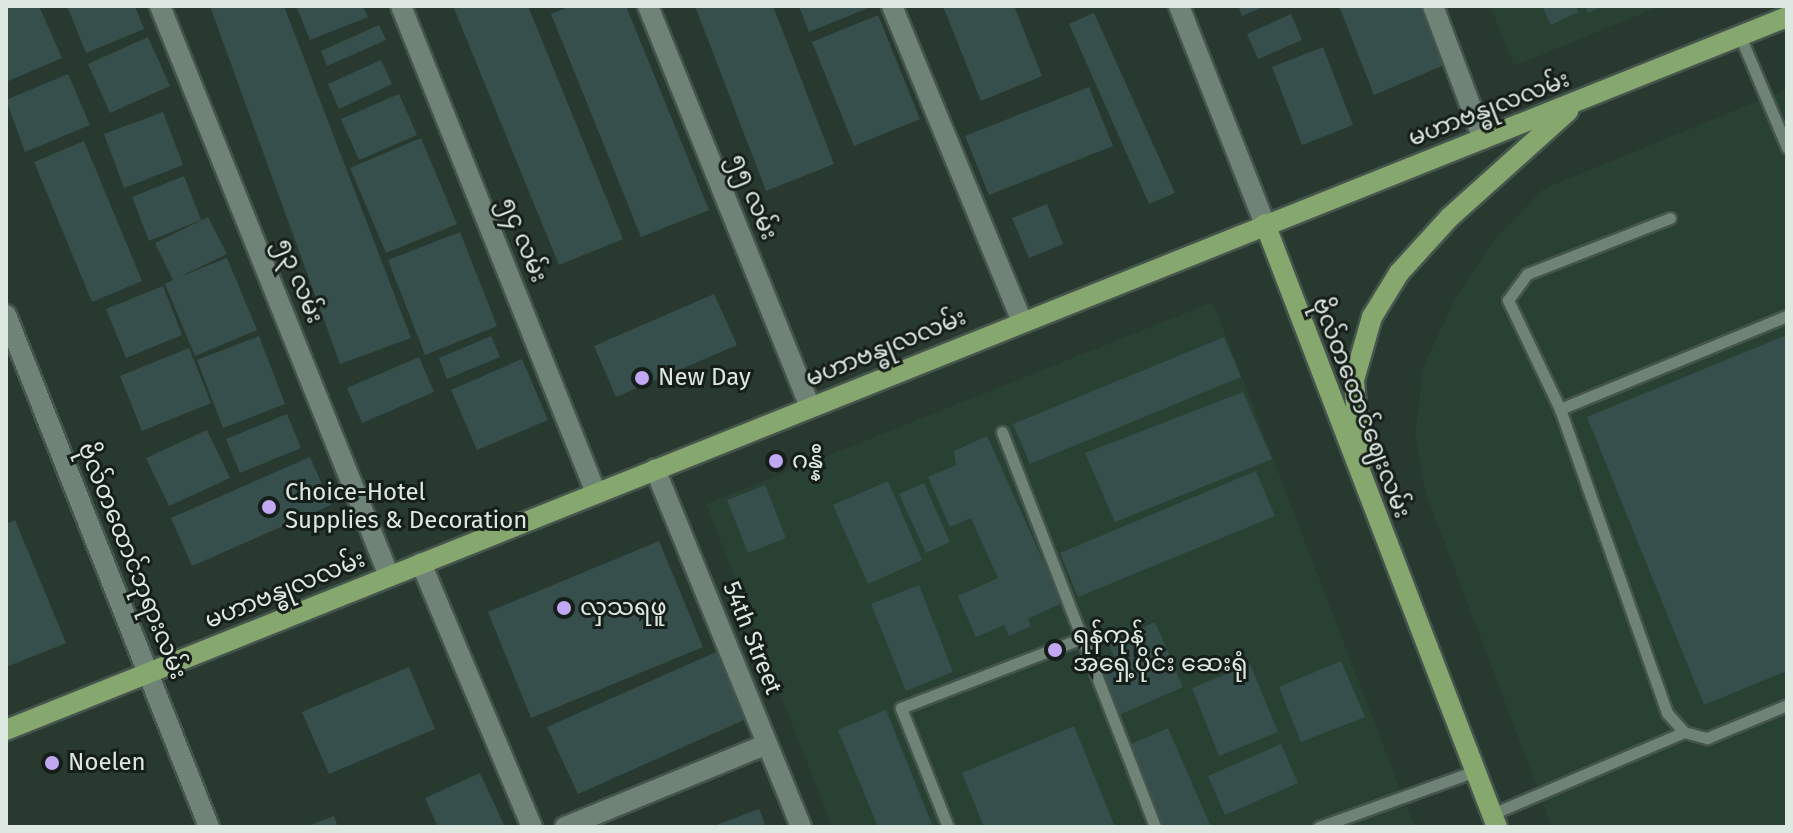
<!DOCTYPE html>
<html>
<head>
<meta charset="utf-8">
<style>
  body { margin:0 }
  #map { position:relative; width:1793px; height:833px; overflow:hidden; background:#28392f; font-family:"Fira Sans","Noto Sans Myanmar",sans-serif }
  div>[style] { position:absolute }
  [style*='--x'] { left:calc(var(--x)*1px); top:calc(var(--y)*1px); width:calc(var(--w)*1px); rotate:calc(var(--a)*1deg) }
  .built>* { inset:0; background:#284133 }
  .building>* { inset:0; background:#374f4c }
  .roads { filter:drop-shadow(2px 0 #45544c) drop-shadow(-2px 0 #45544c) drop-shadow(0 2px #45544c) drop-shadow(0 -2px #45544c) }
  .lane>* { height:11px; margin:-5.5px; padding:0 5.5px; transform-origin:5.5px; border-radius:5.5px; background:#6f8377 }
  .street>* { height:20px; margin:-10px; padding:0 10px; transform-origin:10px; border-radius:10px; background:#6f8377 }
  .secondary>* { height:20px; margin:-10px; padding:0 10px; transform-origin:10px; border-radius:10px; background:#6f8377 }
  .primary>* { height:20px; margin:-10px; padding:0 10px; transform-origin:10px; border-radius:10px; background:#86a86f }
  .dots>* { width:22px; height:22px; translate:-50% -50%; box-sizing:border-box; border:4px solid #161e1a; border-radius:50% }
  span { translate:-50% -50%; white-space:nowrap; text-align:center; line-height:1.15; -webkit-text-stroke:6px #161e1a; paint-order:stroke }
  .street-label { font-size:24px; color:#dde8e1 }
  .poi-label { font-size:24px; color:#dde8e1 }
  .left { translate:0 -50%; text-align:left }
  .frame { position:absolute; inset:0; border:8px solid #dde8e1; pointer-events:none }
</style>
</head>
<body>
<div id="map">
  <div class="built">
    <div style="clip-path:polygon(1490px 6px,1661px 6px,1514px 66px)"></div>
    <div style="clip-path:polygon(1787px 89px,1787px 827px,1552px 827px,1426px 494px,1415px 437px,1423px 367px,1455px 299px,1492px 242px,1543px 189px)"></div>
    <div style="clip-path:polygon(1213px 302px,1415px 827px,832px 827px,706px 504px)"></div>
  </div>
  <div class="building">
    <div style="clip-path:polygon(6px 6px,39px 6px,62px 58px,6px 82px)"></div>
    <div style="clip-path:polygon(67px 6px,135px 6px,144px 29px,86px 53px)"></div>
    <div style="clip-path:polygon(210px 6px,284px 6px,411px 338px,340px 364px)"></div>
    <div style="clip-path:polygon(296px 6px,363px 6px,368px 17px,310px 40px)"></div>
    <div style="clip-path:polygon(453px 6px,528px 6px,623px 239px,559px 265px)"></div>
    <div style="clip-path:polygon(571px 6px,626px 6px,709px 210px,641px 237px,551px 14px)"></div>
    <div style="clip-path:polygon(695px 6px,773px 6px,834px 164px,766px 191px)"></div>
    <div style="clip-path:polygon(799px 6px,873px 6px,809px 32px)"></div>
    <div style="clip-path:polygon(943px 6px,1014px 6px,1042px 76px,981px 101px)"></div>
    <div style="clip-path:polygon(1238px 6px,1265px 6px,1242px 16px)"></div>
    <div style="clip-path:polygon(1339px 6px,1425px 6px,1451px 62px,1374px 95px)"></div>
    <div style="clip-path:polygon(1542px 6px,1576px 6px,1578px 12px,1551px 25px)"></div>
    <div style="clip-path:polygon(1585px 6px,1603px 6px,1588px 13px)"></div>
    <div style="clip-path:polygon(1094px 13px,1175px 193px,1149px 204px,1069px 24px)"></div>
    <div style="clip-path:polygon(1291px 14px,1302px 40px,1258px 59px,1247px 34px)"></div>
    <div style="clip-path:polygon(878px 15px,920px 119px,854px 146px,812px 42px)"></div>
    <div style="clip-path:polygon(379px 25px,386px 40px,327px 66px,321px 51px)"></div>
    <div style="clip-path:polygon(148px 37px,170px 86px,110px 113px,88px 64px)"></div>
    <div style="clip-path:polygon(1323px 47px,1353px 125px,1302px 145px,1272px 67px)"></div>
    <div style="clip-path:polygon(381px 60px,392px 84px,339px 109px,328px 84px)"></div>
    <div style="clip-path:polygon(68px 74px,90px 125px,25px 152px,6px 100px)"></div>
    <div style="clip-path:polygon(1089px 87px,1113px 146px,989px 195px,965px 136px)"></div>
    <div style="clip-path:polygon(399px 94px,417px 135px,359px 160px,341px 119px)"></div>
    <div style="clip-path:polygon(163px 112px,183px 165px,124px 188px,104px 134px)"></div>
    <div style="clip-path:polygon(421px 138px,457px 224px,386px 253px,350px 168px)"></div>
    <div style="clip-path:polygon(84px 141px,142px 281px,92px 302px,34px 162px)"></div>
    <div style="clip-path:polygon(184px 176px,201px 220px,149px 241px,132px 197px)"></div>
    <div style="clip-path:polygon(1047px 204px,1063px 244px,1029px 258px,1012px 218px)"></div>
    <div style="clip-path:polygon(208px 217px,227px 254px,179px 277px,227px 258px,257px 330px,195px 356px,165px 284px,173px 280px,155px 243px)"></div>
    <div style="clip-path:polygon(460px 232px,497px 326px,425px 355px,388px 260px)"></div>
    <div style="clip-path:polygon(163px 286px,182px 335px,126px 358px,106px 309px)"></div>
    <div style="clip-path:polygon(714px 294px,737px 345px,616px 397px,594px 346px)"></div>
    <div style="clip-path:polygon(1787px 335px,1787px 671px,1704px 705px,1587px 417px)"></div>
    <div style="clip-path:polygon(259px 336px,285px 404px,223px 428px,197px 360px)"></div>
    <div style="clip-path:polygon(491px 336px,500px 357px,447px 379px,439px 358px)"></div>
    <div style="clip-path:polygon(1224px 337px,1241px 377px,1030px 464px,1013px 424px)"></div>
    <div style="clip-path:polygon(189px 348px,211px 403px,142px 431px,120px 376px)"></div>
    <div style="clip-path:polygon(419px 357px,434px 392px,362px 423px,347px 388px)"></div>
    <div style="clip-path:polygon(522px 359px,548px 420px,477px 450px,451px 390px)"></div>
    <div style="clip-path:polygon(1243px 392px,1272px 459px,1115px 522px,1085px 453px)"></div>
    <div style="clip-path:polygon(287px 414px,301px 448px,240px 473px,226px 439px)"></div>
    <div style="clip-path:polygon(207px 430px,230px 478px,169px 506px,146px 458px)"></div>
    <div style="clip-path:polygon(987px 436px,1062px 603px,1028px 619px,1031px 626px,1009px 636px,1004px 625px,976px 637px,958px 596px,998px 578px,971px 518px,950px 527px,928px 477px,956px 465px,954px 451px)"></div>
    <div style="clip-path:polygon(310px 457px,331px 505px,192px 566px,171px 518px)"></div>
    <div style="clip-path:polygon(1256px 471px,1275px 516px,1078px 597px,1060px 553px)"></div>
    <div style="clip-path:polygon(888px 481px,922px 560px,868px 584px,833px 505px)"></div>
    <div style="clip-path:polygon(924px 483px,950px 542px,926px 553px,899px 494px)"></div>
    <div style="clip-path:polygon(765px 485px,786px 538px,748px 553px,727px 500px)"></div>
    <div style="clip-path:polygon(15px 520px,66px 643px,6px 667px,6px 524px)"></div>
    <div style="clip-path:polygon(659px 541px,703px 647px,531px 718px,488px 612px)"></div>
    <div style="clip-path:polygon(919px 585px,953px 672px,906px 691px,871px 604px)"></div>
    <div style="clip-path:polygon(1155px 622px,1183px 687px,1119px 715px,1101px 673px,1118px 665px,1108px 643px)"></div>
    <div style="clip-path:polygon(716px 652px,746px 719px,578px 794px,547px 727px)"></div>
    <div style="clip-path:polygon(1341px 661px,1365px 717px,1301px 742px,1279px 687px)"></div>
    <div style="clip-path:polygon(1250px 664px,1278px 732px,1219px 756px,1192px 688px)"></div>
    <div style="clip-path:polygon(409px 667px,435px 729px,329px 774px,302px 712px)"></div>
    <div style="clip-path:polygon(886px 710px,933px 827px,878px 827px,838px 730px)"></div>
    <div style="clip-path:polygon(1074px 726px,1115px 827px,984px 827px,962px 773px)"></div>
    <div style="clip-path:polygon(1168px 728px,1211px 827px,1164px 827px,1129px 745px)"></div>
    <div style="clip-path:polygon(1281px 744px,1298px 783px,1225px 815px,1208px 776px)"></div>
    <div style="clip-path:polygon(480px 773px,505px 827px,438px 827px,425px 798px)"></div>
    <div style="clip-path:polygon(759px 809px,766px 827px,711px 827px)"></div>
    <div style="clip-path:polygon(334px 816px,338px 827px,305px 827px)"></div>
  </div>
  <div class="roads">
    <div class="lane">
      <div style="--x:1740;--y:36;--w:121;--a:67.1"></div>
      <div style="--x:1670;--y:218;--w:154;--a:158.6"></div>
      <div style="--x:1527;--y:274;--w:32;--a:126"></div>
      <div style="--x:1508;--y:300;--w:121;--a:64.5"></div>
      <div style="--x:1560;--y:409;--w:322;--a:70.6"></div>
      <div style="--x:1667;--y:713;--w:25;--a:48"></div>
      <div style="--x:1684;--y:732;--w:24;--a:15"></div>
      <div style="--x:1707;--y:738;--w:87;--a:-22.4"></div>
      <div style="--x:1560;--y:409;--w:245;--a:-22.3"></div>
      <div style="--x:1002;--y:432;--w:424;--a:68.8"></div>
      <div style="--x:1492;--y:814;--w:209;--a:-23.1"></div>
      <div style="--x:948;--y:827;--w:128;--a:-111.6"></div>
      <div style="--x:901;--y:708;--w:194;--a:-21.1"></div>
      <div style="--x:1319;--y:827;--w:166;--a:-19.7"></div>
    </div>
    <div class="street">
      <div style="--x:160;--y:6;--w:614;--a:68.11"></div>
      <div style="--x:401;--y:6;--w:525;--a:68.18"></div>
      <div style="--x:648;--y:6;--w:432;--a:68"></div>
      <div style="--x:892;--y:6;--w:342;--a:67.6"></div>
      <div style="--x:1433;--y:6;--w:142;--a:69.4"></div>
      <div style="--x:655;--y:469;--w:387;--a:67.8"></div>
      <div style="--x:421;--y:563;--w:286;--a:67.2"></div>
      <div style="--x:565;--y:827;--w:218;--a:-22.3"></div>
    </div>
    <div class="secondary">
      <div style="--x:1179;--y:6;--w:234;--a:68.5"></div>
      <div style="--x:6;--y:315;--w:551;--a:68.37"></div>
    </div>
    <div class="primary">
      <div style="--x:1265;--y:224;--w:646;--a:68.96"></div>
      <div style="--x:1361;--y:464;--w:84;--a:-94.8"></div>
      <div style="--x:1354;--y:380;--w:66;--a:-74.1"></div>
      <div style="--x:1372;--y:317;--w:52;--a:-58.5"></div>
      <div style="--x:1399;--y:273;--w:76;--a:-47.7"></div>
      <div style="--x:1450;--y:217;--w:159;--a:-41.9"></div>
      <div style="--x:6;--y:730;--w:1918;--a:-21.82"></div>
    </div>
  </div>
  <div class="dots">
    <div style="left:642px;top:378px;background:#c2a8f3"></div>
    <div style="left:776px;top:461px;background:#c2a8f3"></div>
    <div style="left:269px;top:507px;background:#c2a8f3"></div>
    <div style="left:564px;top:608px;background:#c2a8f3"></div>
    <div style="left:1055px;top:650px;background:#c2a8f3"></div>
    <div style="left:52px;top:763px;background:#c2a8f3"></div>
  </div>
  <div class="street-label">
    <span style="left:1489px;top:109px;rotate:-21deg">မဟာဗန္ဓုလလမ်း</span>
    <span style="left:753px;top:197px;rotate:68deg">၅၅ လမ်း</span>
    <span style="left:523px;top:240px;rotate:68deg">၅၄ လမ်း</span>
    <span style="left:299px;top:281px;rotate:68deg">၅၃ လမ်း</span>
    <span style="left:886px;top:348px;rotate:-22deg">မဟာဗန္ဓုလလမ်း</span>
    <span style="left:1361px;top:408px;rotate:69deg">ဗိုလ်တထောင်ဈေးလမ်း</span>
    <span style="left:132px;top:561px;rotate:68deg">ဗိုလ်တထောင်ဘုရားလမ်း</span>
    <span style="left:285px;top:590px;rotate:-22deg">မဟာဗန္ဓုလလမ်း</span>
    <span style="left:752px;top:638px;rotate:68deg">54th Street</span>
  </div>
  <div class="poi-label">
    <span class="left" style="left:658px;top:378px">New Day</span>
    <span class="left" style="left:792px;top:461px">ဂန္နီ</span>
    <span class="left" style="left:285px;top:507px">Choice-Hotel<br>Supplies &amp; Decoration</span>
    <span class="left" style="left:580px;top:608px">လှသရဖူ</span>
    <span class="left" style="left:1073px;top:650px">ရန်ကုန်<br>အရှေ့ပိုင်း ဆေးရုံ</span>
    <span class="left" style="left:68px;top:763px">Noelen</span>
  </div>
  <div class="frame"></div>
</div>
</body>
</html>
